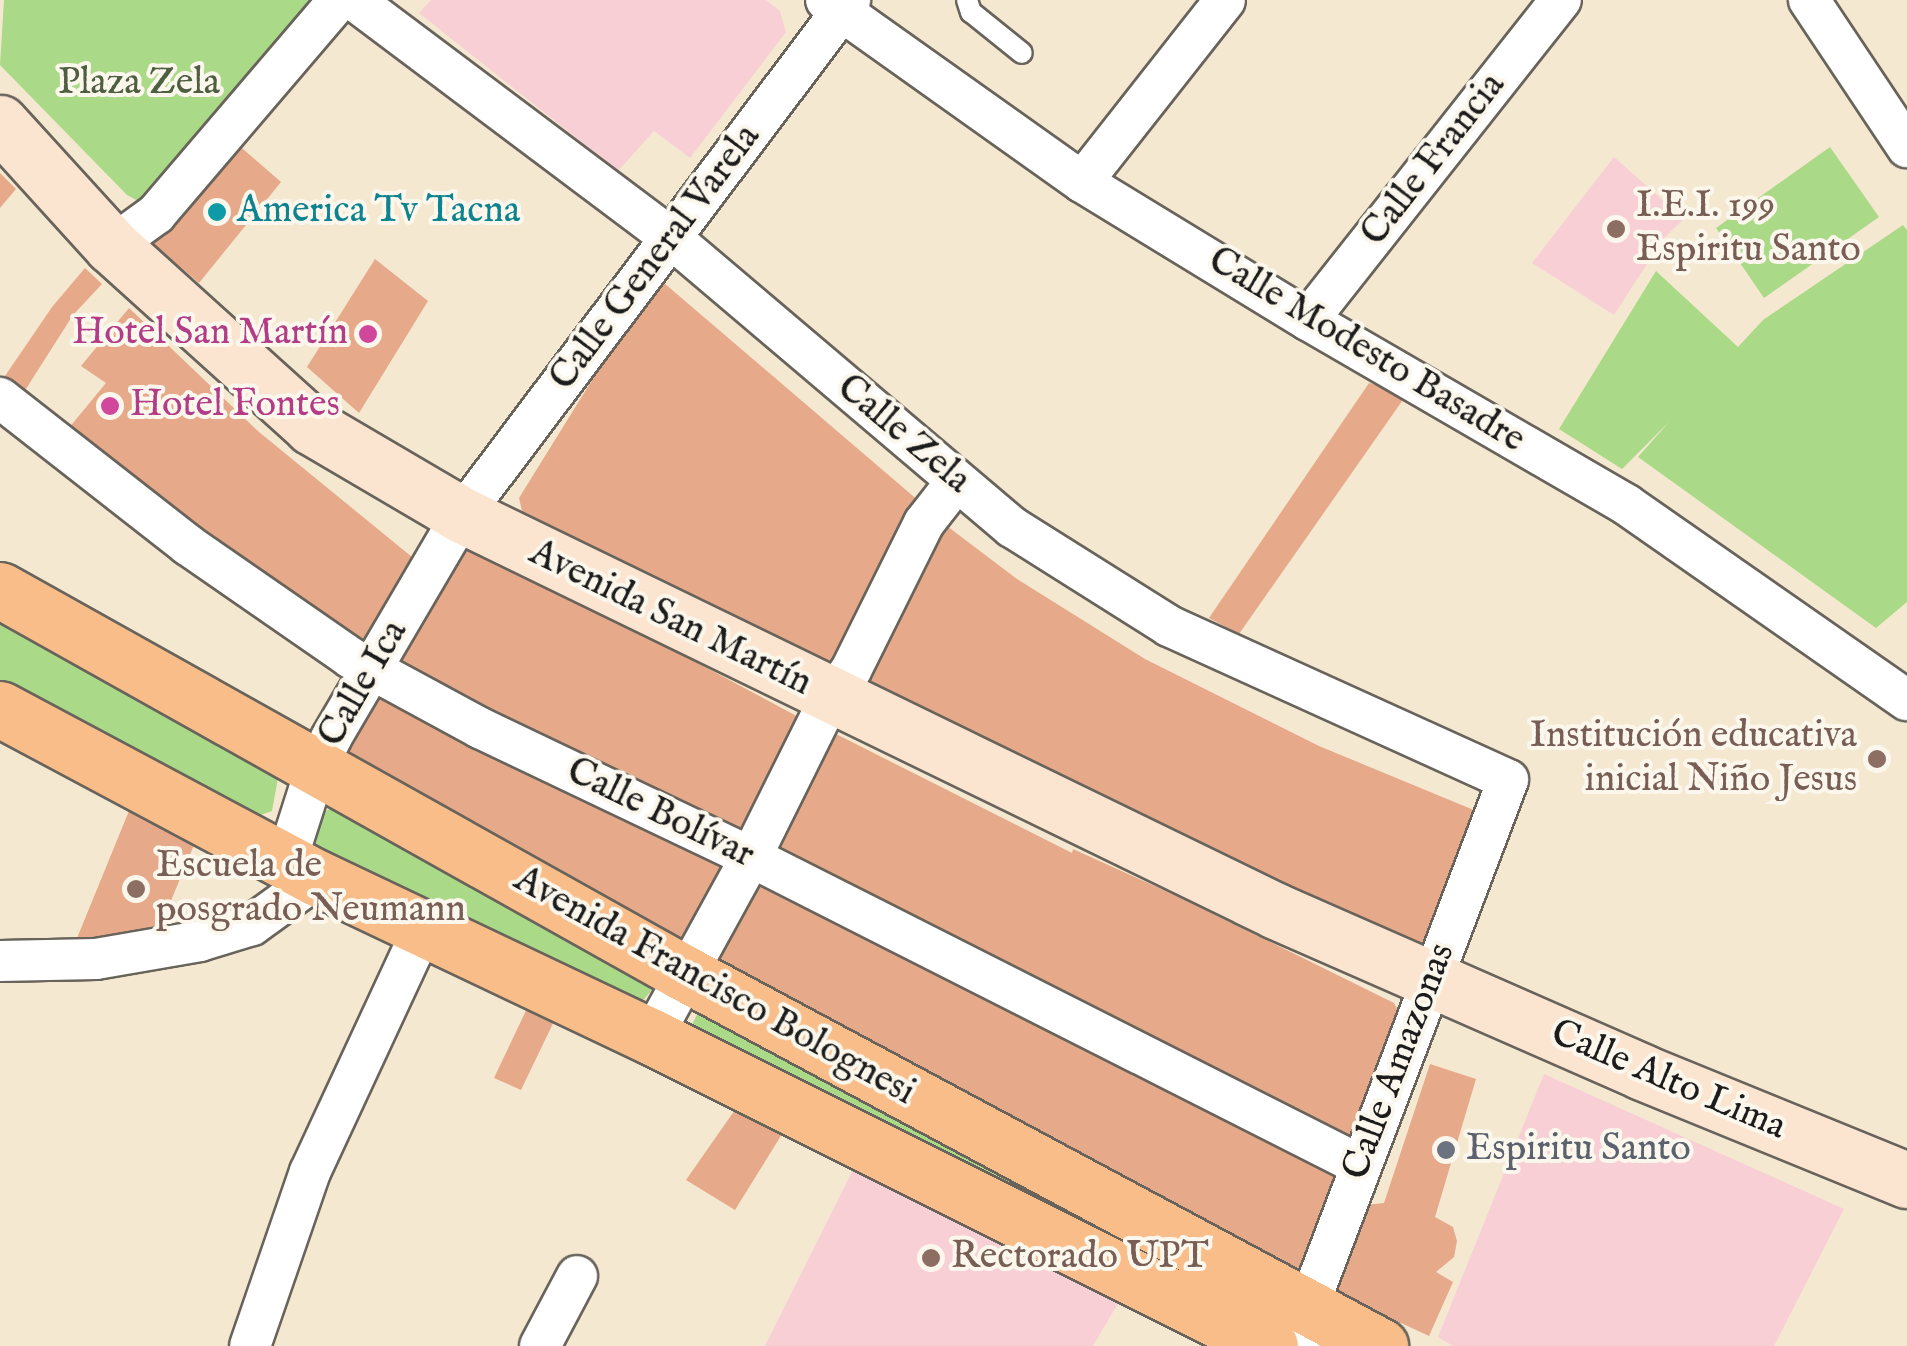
<!DOCTYPE html>
<html>
<head>
<meta charset="utf-8">
<style>
  body { margin:0 }
  #map { position:relative; width:1907px; height:1346px; overflow:hidden; background:#f5e8d1; font-family:"IM FELL English",serif }
  div>[style] { position:absolute }
  [style*='--x'] { left:calc(var(--x)*1px); top:calc(var(--y)*1px); width:calc(var(--w)*1px); rotate:calc(var(--a)*1deg) }
  .built>* { inset:0; background:#f7cfd4 }
  .green>* { inset:0; background:#aad987 }
  .building>* { inset:0; background:#e6a98a }
  .roads { filter:drop-shadow(2px 0 #68635b) drop-shadow(-2px 0 #68635b) drop-shadow(0 2px #68635b) drop-shadow(0 -2px #68635b) }
  .lane>* { height:20px; margin:-10px; padding:0 10px; transform-origin:10px; border-radius:10px; background:#fff }
  .street>* { height:40px; margin:-20px; padding:0 20px; transform-origin:20px; border-radius:20px; background:#fff }
  .secondary>* { height:55px; margin:-27.5px; padding:0 27.5px; transform-origin:27.5px; border-radius:27.5px; background:#fce5d0 }
  .primary>* { height:55px; margin:-27.5px; padding:0 27.5px; transform-origin:27.5px; border-radius:27.5px; background:#f8bd89 }
  .dots>* { width:28px; height:28px; translate:-50% -50%; box-sizing:border-box; border:5px solid #fbf7ec; border-radius:50% }
  span { translate:-50% -50%; white-space:nowrap; text-align:center; line-height:1.15; -webkit-text-stroke:8px #fbf7ec; paint-order:stroke }
  .park-label { font-size:38px; color:#4e5e41 }
  .street-label { font-size:38px; color:#1c1c1c }
  .education-label { font-size:38px; color:#785e54 }
  .left { translate:0 -50%; text-align:left }
  .right { translate:-100% -50%; text-align:right }
  .culture-label { font-size:38px; color:#0d838f }
  .hotel-label { font-size:38px; color:#b23c85 }
  .worship-label { font-size:38px; color:#5b616d }
</style>
</head>
<body>
<div id="map">
  <div class="built">
    <div style="clip-path:polygon(431px 0,766px 0,780px 11px,786px 32px,690px 158px,654px 131px,618px 171px,419px 13px)"></div>
    <div style="clip-path:polygon(1614px 157px,1684px 219px,1663px 239px,1614px 315px,1532px 263px)"></div>
    <div style="clip-path:polygon(1544px 1074px,1844px 1209px,1774px 1346px,1453px 1346px,1438px 1337px)"></div>
    <div style="clip-path:polygon(853px 1170px,962px 1223px,979px 1222px,1124px 1293px,1093px 1346px,765px 1346px)"></div>
  </div>
  <div class="green">
    <div style="clip-path:polygon(4px 0,325px 0,140px 202px,127px 195px,0 65px)"></div>
    <div style="clip-path:polygon(1830px 147px,1879px 217px,1764px 298px,1716px 228px)"></div>
    <div style="clip-path:polygon(1903px 225px,1907px 230px,1907px 602px,1876px 628px,1638px 457px,1669px 422px,1622px 469px,1559px 429px,1656px 271px,1738px 347px,1763px 320px)"></div>
    <div style="clip-path:polygon(0 607px,265px 757px,278px 778px,272px 811px,240px 822px,0 693px)"></div>
    <div style="clip-path:polygon(338px 807px,646px 970px,651px 991px,640px 1004px,320px 859px,309px 837px,317px 813px)"></div>
    <div style="clip-path:polygon(699px 1010px,1278px 1302px,1273px 1325px,689px 1031px)"></div>
  </div>
  <div class="building">
    <div style="clip-path:polygon(236px 143px,281px 182px,199px 283px,151px 242px)"></div>
    <div style="clip-path:polygon(0 173px,16px 189px,0 208px)"></div>
    <div style="clip-path:polygon(375px 259px,428px 301px,359px 413px,307px 367px)"></div>
    <div style="clip-path:polygon(85px 268px,102px 284px,73px 315px,24px 392px,5px 376px,52px 307px)"></div>
    <div style="clip-path:polygon(664px 283px,920px 502px,836px 673px,522px 511px,519px 498px,651px 285px)"></div>
    <div style="clip-path:polygon(129px 308px,259px 432px,412px 557px,413px 566px,366px 638px,358px 641px,68px 429px,106px 383px,81px 366px)"></div>
    <div style="clip-path:polygon(1369px 383px,1407px 394px,1239px 634px,1209px 618px)"></div>
    <div style="clip-path:polygon(939px 520px,1017px 579px,1145px 659px,1319px 746px,1481px 813px,1431px 952px,856px 688px)"></div>
    <div style="clip-path:polygon(479px 546px,806px 721px,746px 836px,405px 669px,402px 660px,464px 549px)"></div>
    <div style="clip-path:polygon(382px 690px,729px 863px,686px 947px,345px 757px)"></div>
    <div style="clip-path:polygon(834px 733px,1072px 853px,1073px 849px,1181px 898px,1394px 1003px,1401px 1017px,1352px 1137px,769px 844px)"></div>
    <div style="clip-path:polygon(131px 806px,196px 840px,156px 937px,75px 943px)"></div>
    <div style="clip-path:polygon(754px 875px,1346px 1171px,1300px 1280px,709px 961px)"></div>
    <div style="clip-path:polygon(531px 1000px,558px 1013px,521px 1090px,494px 1078px)"></div>
    <div style="clip-path:polygon(1430px 1064px,1476px 1079px,1435px 1217px,1453px 1227px,1457px 1241px,1454px 1257px,1436px 1272px,1453px 1282px,1429px 1336px,1332px 1291px,1365px 1205px,1384px 1203px)"></div>
    <div style="clip-path:polygon(739px 1104px,787px 1126px,735px 1210px,686px 1180px)"></div>
  </div>
  <div class="roads">
    <div class="lane">
      <div style="--x:967;--y:0;--w:13;--a:72"></div>
      <div style="--x:971;--y:12;--w:65;--a:38.8"></div>
    </div>
    <div class="street">
      <div style="--x:354;--y:0;--w:396;--a:36.9"></div>
      <div style="--x:671;--y:238;--w:447;--a:40.3"></div>
      <div style="--x:1012;--y:527;--w:186;--a:32.2"></div>
      <div style="--x:1169;--y:626;--w:372;--a:24.4"></div>
      <div style="--x:1508;--y:780;--w:547;--a:110.79"></div>
      <div style="--x:1314;--y:1291;--w:57;--a:105.3"></div>
      <div style="--x:826;--y:0;--w:314;--a:35.4"></div>
      <div style="--x:1082;--y:182;--w:265;--a:31.4"></div>
      <div style="--x:1308;--y:320;--w:369;--a:30.1"></div>
      <div style="--x:1627;--y:505;--w:341;--a:34.9"></div>
      <div style="--x:1809;--y:0;--w:177;--a:56.3"></div>
      <div style="--x:1082;--y:182;--w:231;--a:-51.8"></div>
      <div style="--x:112;--y:246;--w:54;--a:-36"></div>
      <div style="--x:156;--y:214;--w:282;--a:-49.5"></div>
      <div style="--x:1308;--y:320;--w:408;--a:-51.7"></div>
      <div style="--x:0;--y:398;--w:239;--a:38"></div>
      <div style="--x:188;--y:545;--w:198;--a:34.7"></div>
      <div style="--x:351;--y:658;--w:147;--a:28.5"></div>
      <div style="--x:480;--y:728;--w:300;--a:25.5"></div>
      <div style="--x:751;--y:857;--w:682;--a:26.83"></div>
      <div style="--x:286;--y:862;--w:99;--a:-72.3"></div>
      <div style="--x:316;--y:768;--w:34;--a:-63"></div>
      <div style="--x:331;--y:738;--w:259;--a:-59.6"></div>
      <div style="--x:462;--y:515;--w:645;--a:-53.01"></div>
      <div style="--x:0;--y:961;--w:96;--a:-1.2"></div>
      <div style="--x:96;--y:959;--w:106;--a:-9.8"></div>
      <div style="--x:200;--y:941;--w:54;--a:-17.1"></div>
      <div style="--x:252;--y:925;--w:80;--a:-35.9"></div>
      <div style="--x:652;--y:1037;--w:205;--a:-61.2"></div>
      <div style="--x:751;--y:857;--w:178;--a:-63.6"></div>
      <div style="--x:830;--y:698;--w:35;--a:-53"></div>
      <div style="--x:851;--y:670;--w:164;--a:-63.6"></div>
      <div style="--x:924;--y:523;--w:52;--a:-52"></div>
      <div style="--x:250;--y:1346;--w:184;--a:-71"></div>
      <div style="--x:310;--y:1172;--w:271;--a:-65.1"></div>
      <div style="--x:540;--y:1346;--w:79;--a:-62.1"></div>
    </div>
    <div class="secondary">
      <div style="--x:0;--y:123;--w:166;--a:47.7"></div>
      <div style="--x:112;--y:246;--w:270;--a:42.1"></div>
      <div style="--x:312;--y:427;--w:174;--a:30.4"></div>
      <div style="--x:462;--y:515;--w:905;--a:25.94"></div>
      <div style="--x:1276;--y:911;--w:400;--a:23.7"></div>
      <div style="--x:1642;--y:1072;--w:286;--a:22.2"></div>
    </div>
    <div class="primary">
      <div style="--x:0;--y:590;--w:784;--a:29.25"></div>
      <div style="--x:684;--y:973;--w:790;--a:28.19"></div>
      <div style="--x:0;--y:709;--w:359;--a:28.1"></div>
      <div style="--x:317;--y:878;--w:371;--a:25.4"></div>
      <div style="--x:652;--y:1037;--w:691;--a:26.57"></div>
    </div>
  </div>
  <div class="dots">
    <div style="left:217px;top:212px;background:#0f9aa8"></div>
    <div style="left:1616px;top:229px;background:#8d6e63"></div>
    <div style="left:368px;top:334px;background:#d1479c"></div>
    <div style="left:110px;top:406px;background:#d1479c"></div>
    <div style="left:1877px;top:759px;background:#8d6e63"></div>
    <div style="left:136px;top:889px;background:#8d6e63"></div>
    <div style="left:1446px;top:1150px;background:#6b7280"></div>
    <div style="left:931px;top:1258px;background:#8d6e63"></div>
  </div>
  <div class="park-label">
    <span style="left:139px;top:84px">Plaza Zela</span>
  </div>
  <div class="street-label">
    <span style="left:1434px;top:160px;rotate:-52deg">Calle Francia</span>
    <span style="left:656px;top:258px;rotate:-53deg">Calle General Varela</span>
    <span style="left:1366px;top:351px;rotate:31deg">Calle Modesto Basadre</span>
    <span style="left:903px;top:435px;rotate:40deg">Calle Zela</span>
    <span style="left:670px;top:619px;rotate:26deg">Avenida San Martín</span>
    <span style="left:364px;top:684px;rotate:-60deg">Calle Ica</span>
    <span style="left:660px;top:814px;rotate:26deg">Calle Bolívar</span>
    <span style="left:714px;top:987px;rotate:29deg">Avenida Francisco Bolognesi</span>
    <span style="left:1400px;top:1062px;rotate:-69deg">Calle Amazonas</span>
    <span style="left:1668px;top:1081px;rotate:23deg">Calle Alto Lima</span>
  </div>
  <div class="education-label">
    <span class="left" style="left:1636px;top:229px">I.E.I. 199<br>Espiritu Santo</span>
    <span class="right" style="left:1857px;top:759px">Institución educativa<br>inicial Niño Jesus</span>
    <span class="left" style="left:156px;top:889px">Escuela de<br>posgrado Neumann</span>
    <span class="left" style="left:951px;top:1258px">Rectorado UPT</span>
  </div>
  <div class="culture-label">
    <span class="left" style="left:237px;top:212px">America Tv Tacna</span>
  </div>
  <div class="hotel-label">
    <span class="right" style="left:348px;top:334px">Hotel San Martín</span>
    <span class="left" style="left:130px;top:406px">Hotel Fontes</span>
  </div>
  <div class="worship-label">
    <span class="left" style="left:1466px;top:1150px">Espiritu Santo</span>
  </div>
</div>
</body>
</html>
